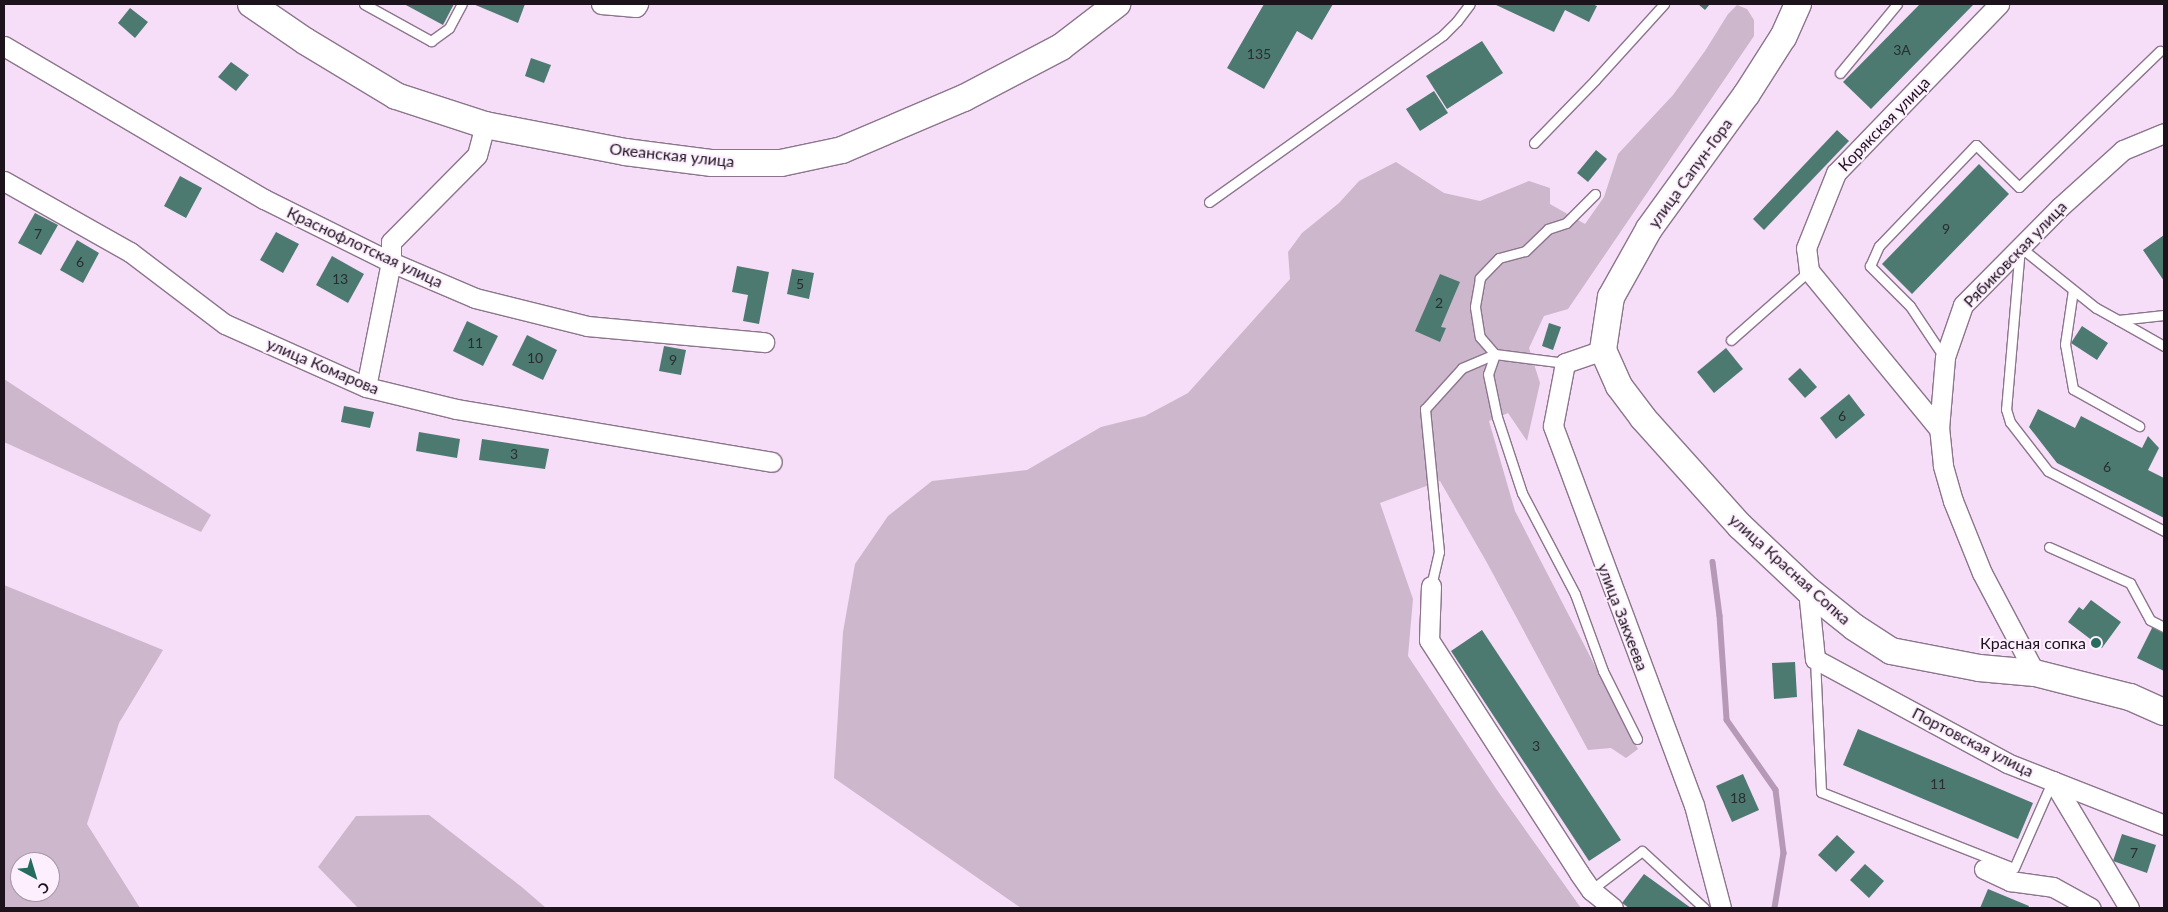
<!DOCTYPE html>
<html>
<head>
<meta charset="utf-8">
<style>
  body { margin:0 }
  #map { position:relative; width:2168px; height:912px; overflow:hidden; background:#f7def8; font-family:Lato,sans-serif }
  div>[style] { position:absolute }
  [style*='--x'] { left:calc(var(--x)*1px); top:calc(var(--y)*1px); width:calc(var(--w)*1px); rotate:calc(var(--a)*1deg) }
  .green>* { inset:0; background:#cdb7cd }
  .stream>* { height:5.5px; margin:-2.75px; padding:0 2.75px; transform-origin:2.75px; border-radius:2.75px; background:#b599b6 }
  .building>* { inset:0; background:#4d7a70 }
  .roads { filter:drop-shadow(1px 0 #8c758c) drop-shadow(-1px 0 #8c758c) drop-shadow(0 1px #8c758c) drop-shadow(0 -1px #8c758c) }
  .lane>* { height:9px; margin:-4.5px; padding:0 4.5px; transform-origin:4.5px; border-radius:4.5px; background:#fff }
  .street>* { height:19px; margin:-9.5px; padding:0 9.5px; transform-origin:9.5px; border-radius:9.5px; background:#fff }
  .secondary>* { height:26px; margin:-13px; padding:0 13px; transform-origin:13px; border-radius:13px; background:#fff }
  .dots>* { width:14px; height:14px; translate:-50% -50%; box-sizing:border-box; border:2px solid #feefff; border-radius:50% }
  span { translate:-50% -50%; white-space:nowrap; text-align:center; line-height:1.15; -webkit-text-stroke:4px #feefff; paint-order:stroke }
  .number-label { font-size:14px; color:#282d31 }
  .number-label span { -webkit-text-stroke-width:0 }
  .street-label { font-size:16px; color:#1c131c }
  .poi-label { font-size:16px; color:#1c131c }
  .right { translate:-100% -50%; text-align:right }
  .frame { position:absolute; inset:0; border:5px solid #1c131c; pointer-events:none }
  .north { position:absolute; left:10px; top:852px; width:50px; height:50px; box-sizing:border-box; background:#feefff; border:1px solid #a497a4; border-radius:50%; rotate:141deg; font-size:14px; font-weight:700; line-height:20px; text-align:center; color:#1c131c }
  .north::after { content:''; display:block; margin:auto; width:18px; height:22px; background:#256b5e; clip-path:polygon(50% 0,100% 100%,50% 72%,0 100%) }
</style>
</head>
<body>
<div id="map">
  <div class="green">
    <div style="clip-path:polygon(1737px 5px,1747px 9px,1754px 20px,1754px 36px,1568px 309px,1544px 316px,1529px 348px,1540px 383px,1527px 441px,1508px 413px,1489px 421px,1515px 511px,1638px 749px,1626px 758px,1611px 748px,1588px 750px,1486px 561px,1440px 481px,1380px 503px,1413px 599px,1408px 656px,1497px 790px,1581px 908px,1021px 908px,834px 778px,843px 632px,855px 564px,888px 516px,932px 481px,1027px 470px,1101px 427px,1145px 416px,1188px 393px,1290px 279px,1288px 252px,1302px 233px,1339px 203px,1359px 181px,1396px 162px,1444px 193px,1480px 201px,1529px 181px,1550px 188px,1550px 204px,1585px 224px,1604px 197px,1618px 154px,1673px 95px,1705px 51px,1728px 14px)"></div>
    <div style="clip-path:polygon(4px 379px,211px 515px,201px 532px,4px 442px)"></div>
    <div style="clip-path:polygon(evenodd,4px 585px,163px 650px,119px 723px,87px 824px,140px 908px,4px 908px,4px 585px,20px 862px,50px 862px,50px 892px,20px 892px,20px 862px)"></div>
    <div style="clip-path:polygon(429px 815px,523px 888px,546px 908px,358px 908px,318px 867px,356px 816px)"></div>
  </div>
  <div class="stream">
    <div style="--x:1713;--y:562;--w:54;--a:82.6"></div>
    <div style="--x:1720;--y:616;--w:104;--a:86.1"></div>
    <div style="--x:1727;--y:720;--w:85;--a:55"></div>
    <div style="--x:1776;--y:790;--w:64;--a:82.8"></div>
    <div style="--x:1784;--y:853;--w:56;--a:99.3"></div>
  </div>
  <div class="building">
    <div style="clip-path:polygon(404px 4px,454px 4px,443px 25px)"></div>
    <div style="clip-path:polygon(473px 4px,525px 4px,518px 23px)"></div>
    <div style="clip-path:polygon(1264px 4px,1333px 4px,1312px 40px,1297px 31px,1264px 89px,1227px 68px)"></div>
    <div style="clip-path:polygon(1494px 4px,1592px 4px,1597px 6px,1589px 22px,1565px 10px,1554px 32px)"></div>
    <div style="clip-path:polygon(1698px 4px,1710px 4px,1705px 10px)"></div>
    <div style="clip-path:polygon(1920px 4px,1974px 4px,1871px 109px,1843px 82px)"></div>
    <div style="clip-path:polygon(130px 8px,148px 22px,135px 38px,118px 23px)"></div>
    <div style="clip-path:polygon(1482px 41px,1503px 73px,1447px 109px,1426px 76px)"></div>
    <div style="clip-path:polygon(531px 58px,551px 65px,544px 83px,525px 76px)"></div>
    <div style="clip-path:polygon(231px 62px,249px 75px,236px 91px,218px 77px)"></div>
    <div style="clip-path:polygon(1434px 91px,1448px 113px,1420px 131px,1406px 109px)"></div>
    <div style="clip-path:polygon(1837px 130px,1849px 141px,1764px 230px,1753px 219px)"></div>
    <div style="clip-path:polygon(1596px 150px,1607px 159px,1588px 182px,1577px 173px)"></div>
    <div style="clip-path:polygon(1979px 164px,2009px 194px,1912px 294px,1882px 264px)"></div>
    <div style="clip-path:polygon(180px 176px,202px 188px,186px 218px,164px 206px)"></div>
    <div style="clip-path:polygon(35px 213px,58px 225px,41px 255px,18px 243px)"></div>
    <div style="clip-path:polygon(276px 232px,299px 244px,283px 273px,260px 260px)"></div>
    <div style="clip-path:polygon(2164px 235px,2164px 281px,2143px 250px)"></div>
    <div style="clip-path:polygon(77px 240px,99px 253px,83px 283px,60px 270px)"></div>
    <div style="clip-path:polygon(332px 256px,364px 274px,348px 303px,316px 285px)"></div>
    <div style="clip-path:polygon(737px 266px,769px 272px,759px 324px,743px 321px,748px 295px,732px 292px)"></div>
    <div style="clip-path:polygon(792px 269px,814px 273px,809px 299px,787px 294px)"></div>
    <div style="clip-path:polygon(1440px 274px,1460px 282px,1441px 327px,1446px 328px,1440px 342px,1415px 331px)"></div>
    <div style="clip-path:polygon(467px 321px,498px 336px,483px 366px,453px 351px)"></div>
    <div style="clip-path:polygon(1549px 323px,1561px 327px,1553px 350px,1542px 346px)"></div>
    <div style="clip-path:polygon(2082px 326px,2108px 343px,2097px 360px,2071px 343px)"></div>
    <div style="clip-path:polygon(527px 335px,557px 350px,543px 380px,512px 365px)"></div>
    <div style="clip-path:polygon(664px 346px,686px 350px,681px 375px,659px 371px)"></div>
    <div style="clip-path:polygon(1726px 348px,1743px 369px,1714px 393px,1697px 372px)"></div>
    <div style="clip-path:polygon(1800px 368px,1817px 387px,1805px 398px,1788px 379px)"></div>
    <div style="clip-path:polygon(1849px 394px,1865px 415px,1836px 439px,1820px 418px)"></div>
    <div style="clip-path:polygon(344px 406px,374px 412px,370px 428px,341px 422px)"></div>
    <div style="clip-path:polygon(2038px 409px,2075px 428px,2081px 416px,2142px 448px,2148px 436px,2159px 448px,2148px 470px,2164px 478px,2164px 518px,2057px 463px,2029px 427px)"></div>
    <div style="clip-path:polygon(419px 432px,460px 439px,457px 458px,416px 451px)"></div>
    <div style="clip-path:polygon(482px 439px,549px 449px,545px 469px,479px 460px)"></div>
    <div style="clip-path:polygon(2091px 600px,2121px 622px,2102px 648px,2068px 622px,2079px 607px,2083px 610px)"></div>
    <div style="clip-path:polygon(2153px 626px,2164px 632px,2164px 671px,2137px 658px)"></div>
    <div style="clip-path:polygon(1482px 630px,1621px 840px,1589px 861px,1451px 651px)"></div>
    <div style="clip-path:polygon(1795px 662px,1797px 697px,1774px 699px,1772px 663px)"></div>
    <div style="clip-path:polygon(1858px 729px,2033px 803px,2018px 839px,1843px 765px)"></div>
    <div style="clip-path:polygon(1743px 774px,1759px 810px,1732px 822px,1716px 786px)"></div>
    <div style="clip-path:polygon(2122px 834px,2156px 845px,2147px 873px,2113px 861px)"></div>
    <div style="clip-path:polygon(1837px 835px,1855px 852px,1836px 872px,1818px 855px)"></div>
    <div style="clip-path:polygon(1865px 864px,1884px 881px,1869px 898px,1850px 880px)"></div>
    <div style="clip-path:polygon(1644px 874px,1691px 908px,1629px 908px,1622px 903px)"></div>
    <div style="clip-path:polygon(1988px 889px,2029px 906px,2028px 908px,1980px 908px)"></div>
  </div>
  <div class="roads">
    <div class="lane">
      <div style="--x:364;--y:4;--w:77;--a:28.9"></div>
      <div style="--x:431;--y:41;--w:22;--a:-36"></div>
      <div style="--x:449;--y:28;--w:27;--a:-62"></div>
      <div style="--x:1840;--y:73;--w:89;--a:-50.4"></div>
      <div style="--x:1534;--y:143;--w:88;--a:-45.9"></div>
      <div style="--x:1595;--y:80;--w:103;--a:-47.8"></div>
      <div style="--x:1595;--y:194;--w:41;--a:135"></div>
      <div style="--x:1566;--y:223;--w:19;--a:162"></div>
      <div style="--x:1548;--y:229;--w:32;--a:136"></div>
      <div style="--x:1525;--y:251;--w:27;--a:165"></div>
      <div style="--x:1499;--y:258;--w:28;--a:134"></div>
      <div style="--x:1480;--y:278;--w:29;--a:100"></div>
      <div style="--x:1475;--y:307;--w:30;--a:81"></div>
      <div style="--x:1480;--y:337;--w:23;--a:49"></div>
      <div style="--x:1495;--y:354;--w:21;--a:109"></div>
      <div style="--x:1488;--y:374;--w:44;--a:78.2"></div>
      <div style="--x:1497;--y:417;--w:80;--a:71.8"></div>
      <div style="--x:1522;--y:493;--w:114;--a:62.3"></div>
      <div style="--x:1575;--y:594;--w:82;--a:70"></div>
      <div style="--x:1603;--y:671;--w:76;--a:63.4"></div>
      <div style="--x:1209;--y:202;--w:287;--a:-35.5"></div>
      <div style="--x:1443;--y:35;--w:20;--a:-45"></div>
      <div style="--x:1457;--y:21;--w:21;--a:-53"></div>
      <div style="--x:2073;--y:290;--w:55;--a:98.4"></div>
      <div style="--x:2065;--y:344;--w:46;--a:79.9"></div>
      <div style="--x:2073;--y:389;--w:76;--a:29.3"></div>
      <div style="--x:2164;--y:315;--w:46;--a:173.8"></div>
      <div style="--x:2118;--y:320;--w:25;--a:-151"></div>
      <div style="--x:2096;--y:308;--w:97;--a:-141.2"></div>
      <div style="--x:2020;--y:247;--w:163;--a:94.9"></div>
      <div style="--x:2006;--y:409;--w:14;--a:73"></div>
      <div style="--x:2010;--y:422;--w:62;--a:52.2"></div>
      <div style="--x:2048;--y:471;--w:131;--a:27.3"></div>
      <div style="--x:2118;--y:320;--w:53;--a:29.5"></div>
      <div style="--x:1731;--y:340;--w:104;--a:-41.5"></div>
      <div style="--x:1944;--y:357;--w:61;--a:-123.7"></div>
      <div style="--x:1910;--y:306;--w:57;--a:-135"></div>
      <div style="--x:1870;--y:266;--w:22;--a:-66"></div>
      <div style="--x:1879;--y:246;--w:140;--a:-46.2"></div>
      <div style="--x:1976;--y:145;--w:60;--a:44.3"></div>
      <div style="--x:2019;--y:187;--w:196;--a:-44"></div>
      <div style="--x:2049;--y:547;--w:89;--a:24"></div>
      <div style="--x:2130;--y:583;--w:42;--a:61.6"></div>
      <div style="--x:2150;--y:620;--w:16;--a:27"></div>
      <div style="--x:1431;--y:586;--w:35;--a:-77"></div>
      <div style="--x:1439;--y:552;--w:144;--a:-95.6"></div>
      <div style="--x:1425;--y:409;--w:55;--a:-47.9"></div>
      <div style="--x:1462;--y:368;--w:36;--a:-23"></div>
      <div style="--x:1495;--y:354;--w:71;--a:7.3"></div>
      <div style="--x:1815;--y:659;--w:133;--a:87.4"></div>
      <div style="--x:1821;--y:792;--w:207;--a:21.5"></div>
      <div style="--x:2014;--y:868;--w:94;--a:-66.2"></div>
      <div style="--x:1591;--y:890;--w:64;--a:-37.4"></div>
      <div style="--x:1642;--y:851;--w:84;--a:42.6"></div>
    </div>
    <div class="street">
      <div style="--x:601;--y:4;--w:35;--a:5"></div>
      <div style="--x:636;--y:7;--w:4;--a:-56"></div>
      <div style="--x:4;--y:46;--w:302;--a:30.5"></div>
      <div style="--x:264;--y:199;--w:142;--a:26.4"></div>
      <div style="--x:391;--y:262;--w:91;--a:23.2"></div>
      <div style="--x:475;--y:298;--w:115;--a:14"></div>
      <div style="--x:587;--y:326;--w:178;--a:5.2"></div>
      <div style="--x:4;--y:181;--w:145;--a:29.4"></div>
      <div style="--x:130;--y:252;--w:119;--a:37.2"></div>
      <div style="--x:225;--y:324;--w:154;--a:24.1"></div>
      <div style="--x:366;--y:387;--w:93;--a:13.7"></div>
      <div style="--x:456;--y:409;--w:320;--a:9.5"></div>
      <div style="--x:1603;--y:350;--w:40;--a:161.1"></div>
      <div style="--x:1565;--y:363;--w:64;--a:100.8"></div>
      <div style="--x:1553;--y:426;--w:404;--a:69.6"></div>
      <div style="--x:1694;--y:805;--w:106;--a:75.3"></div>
      <div style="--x:366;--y:387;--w:127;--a:-78.7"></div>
      <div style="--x:391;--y:262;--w:20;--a:-90"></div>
      <div style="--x:391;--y:242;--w:122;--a:-45.3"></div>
      <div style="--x:477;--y:155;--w:31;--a:-75"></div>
      <div style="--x:1939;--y:429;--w:205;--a:-129.4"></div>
      <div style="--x:1809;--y:271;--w:23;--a:-97"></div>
      <div style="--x:1806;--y:248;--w:81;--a:-68.2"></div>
      <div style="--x:1836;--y:173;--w:235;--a:-46"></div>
      <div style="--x:1431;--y:586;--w:54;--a:92.1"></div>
      <div style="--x:1429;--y:640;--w:277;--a:57.2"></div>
      <div style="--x:1579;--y:873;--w:21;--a:55"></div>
      <div style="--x:1591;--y:890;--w:28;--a:39"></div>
      <div style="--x:1808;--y:590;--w:69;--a:84.2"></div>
      <div style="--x:1815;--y:659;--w:218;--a:28.4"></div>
      <div style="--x:2007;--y:763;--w:169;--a:21.5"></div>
      <div style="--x:2035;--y:673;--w:113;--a:-117.9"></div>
      <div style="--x:1982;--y:573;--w:78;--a:-111.9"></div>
      <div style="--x:1953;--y:501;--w:37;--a:-106"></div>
      <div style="--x:1943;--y:465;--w:36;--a:-96"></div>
      <div style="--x:1939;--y:429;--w:72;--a:-85.2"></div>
      <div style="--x:1945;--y:357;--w:55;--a:-70.9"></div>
      <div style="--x:1963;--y:305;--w:138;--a:-45.3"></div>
      <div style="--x:2060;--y:207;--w:85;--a:-42.1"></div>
      <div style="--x:2123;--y:150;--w:44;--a:-22.5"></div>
      <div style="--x:2053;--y:781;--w:148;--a:59.1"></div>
      <div style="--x:1984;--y:869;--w:29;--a:25"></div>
      <div style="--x:2010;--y:881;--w:43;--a:7.9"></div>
      <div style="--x:2053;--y:887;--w:43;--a:28.9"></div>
    </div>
    <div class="secondary">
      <div style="--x:251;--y:4;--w:65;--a:34.4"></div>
      <div style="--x:305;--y:41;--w:106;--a:31.1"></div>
      <div style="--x:396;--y:96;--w:94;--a:18"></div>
      <div style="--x:485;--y:125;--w:143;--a:10.9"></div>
      <div style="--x:625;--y:152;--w:88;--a:7.2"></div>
      <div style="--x:712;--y:163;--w:69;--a:0"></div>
      <div style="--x:781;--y:163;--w:62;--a:-12"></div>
      <div style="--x:842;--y:150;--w:133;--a:-23.1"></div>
      <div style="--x:964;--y:98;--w:110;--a:-27.7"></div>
      <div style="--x:1061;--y:47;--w:71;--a:-37.5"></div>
      <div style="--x:1798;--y:4;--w:36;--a:114"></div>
      <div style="--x:1783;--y:37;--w:69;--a:122.5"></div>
      <div style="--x:1746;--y:95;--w:165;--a:125.9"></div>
      <div style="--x:1649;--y:229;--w:78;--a:119.2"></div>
      <div style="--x:1611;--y:297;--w:54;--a:98.6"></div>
      <div style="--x:1603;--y:350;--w:39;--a:66"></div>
      <div style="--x:1619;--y:386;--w:40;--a:53"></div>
      <div style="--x:1643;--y:418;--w:145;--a:48.1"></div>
      <div style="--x:1740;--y:526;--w:93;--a:43.3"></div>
      <div style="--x:1808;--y:590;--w:59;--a:38.8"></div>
      <div style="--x:1854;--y:627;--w:44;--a:33"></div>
      <div style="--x:1891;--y:651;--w:90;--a:10.9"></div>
      <div style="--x:1979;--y:668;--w:56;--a:5.1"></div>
      <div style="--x:2035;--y:673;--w:98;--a:14.2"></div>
      <div style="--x:2130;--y:697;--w:37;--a:24"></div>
    </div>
  </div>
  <div class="dots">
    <div style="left:2096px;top:643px;background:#256b5e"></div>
  </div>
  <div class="number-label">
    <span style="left:1902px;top:50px">3А</span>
    <span style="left:1259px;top:54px">135</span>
    <span style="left:1946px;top:229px">9</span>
    <span style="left:38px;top:234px">7</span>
    <span style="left:80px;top:262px">6</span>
    <span style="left:340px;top:279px">13</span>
    <span style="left:800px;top:284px">5</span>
    <span style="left:1439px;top:303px">2</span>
    <span style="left:475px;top:343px">11</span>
    <span style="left:535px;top:358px">10</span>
    <span style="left:673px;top:360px">9</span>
    <span style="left:1842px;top:416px">6</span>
    <span style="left:514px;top:454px">3</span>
    <span style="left:2107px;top:467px">6</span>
    <span style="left:1536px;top:746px">3</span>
    <span style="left:1938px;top:784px">11</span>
    <span style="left:1738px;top:798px">18</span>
    <span style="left:2134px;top:853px">7</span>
  </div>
  <div class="street-label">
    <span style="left:1884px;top:124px;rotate:-46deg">Корякская улица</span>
    <span style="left:672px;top:155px;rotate:6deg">Океанская улица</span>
    <span style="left:1690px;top:173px;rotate:-54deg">улица Сапун-Гора</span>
    <span style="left:365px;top:247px;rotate:25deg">Краснофлотская улица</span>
    <span style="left:2015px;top:254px;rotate:-46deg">Рябиковская улица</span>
    <span style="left:323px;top:366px;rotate:23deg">улица Комарова</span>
    <span style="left:1790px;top:569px;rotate:42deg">улица Красная Сопка</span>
    <span style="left:1623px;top:617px;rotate:69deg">улица Закхеева</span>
    <span style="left:1973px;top:742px;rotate:27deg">Портовская улица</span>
  </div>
  <div class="poi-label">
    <span class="right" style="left:2086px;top:643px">Красная сопка</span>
  </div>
  <div class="frame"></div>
  <div class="north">С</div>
</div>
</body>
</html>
